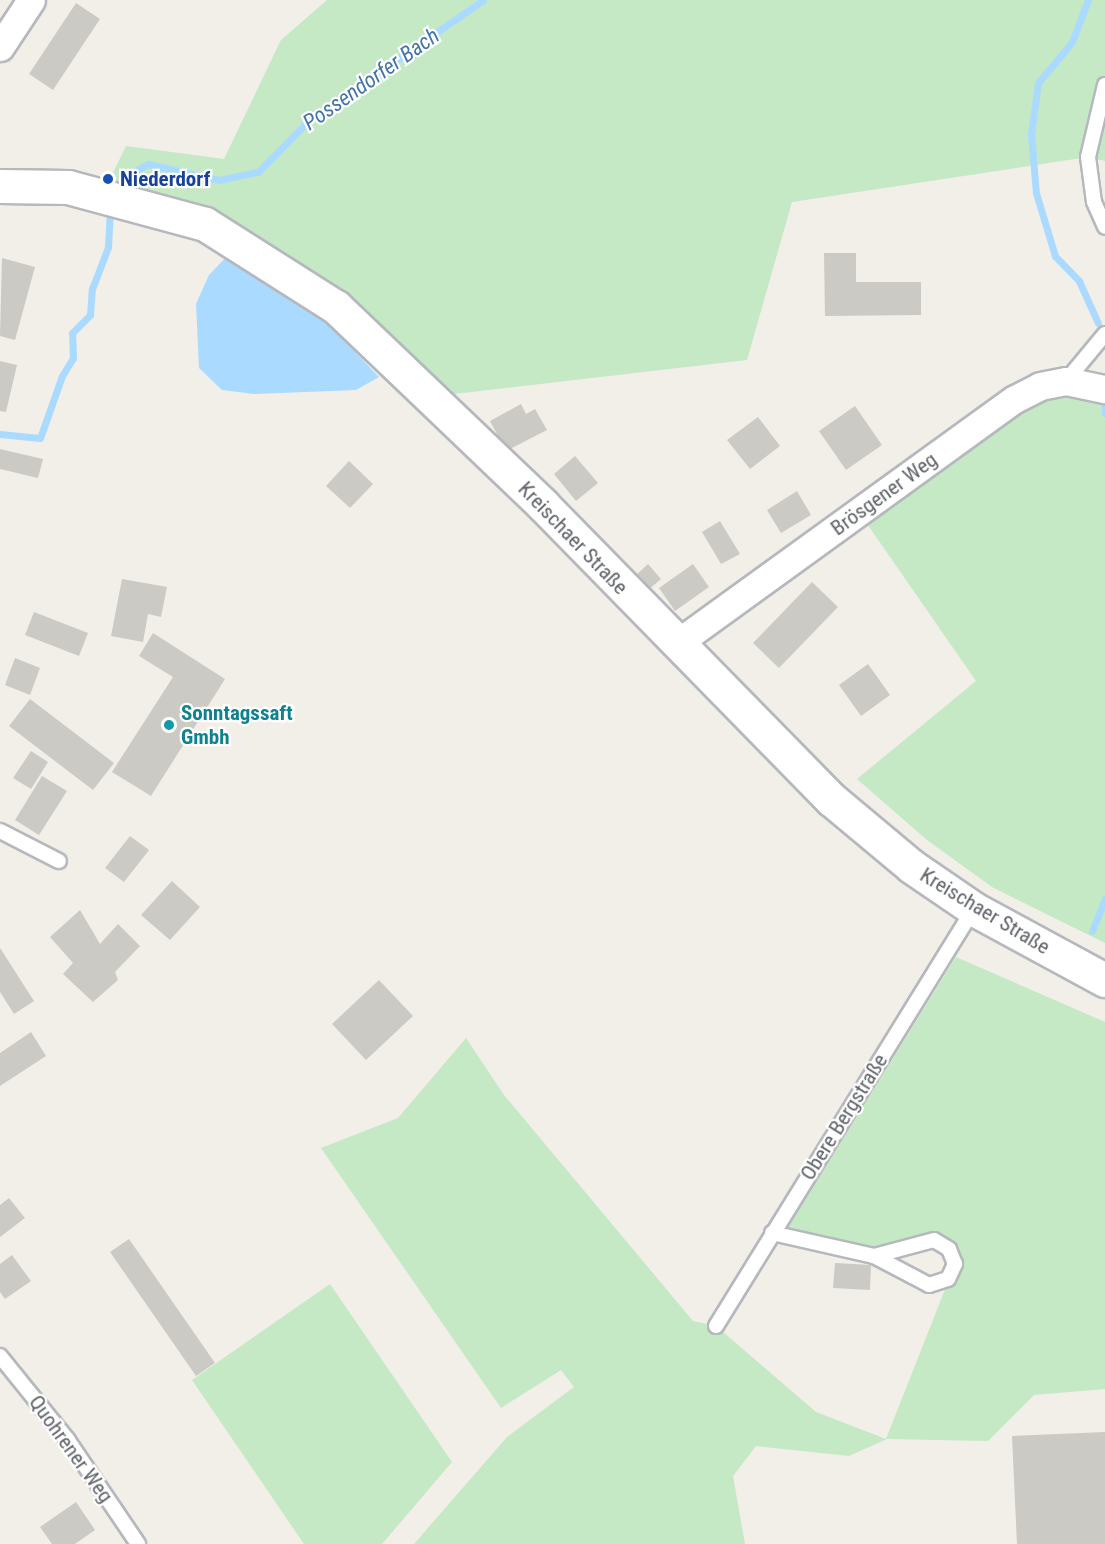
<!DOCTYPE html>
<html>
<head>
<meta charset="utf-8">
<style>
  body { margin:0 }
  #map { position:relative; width:1105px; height:1544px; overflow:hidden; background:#f1efe8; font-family:"Roboto Condensed",sans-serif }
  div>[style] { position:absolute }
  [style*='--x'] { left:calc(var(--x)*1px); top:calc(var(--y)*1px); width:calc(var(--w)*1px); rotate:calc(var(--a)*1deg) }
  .green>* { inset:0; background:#c5e8c5 }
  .water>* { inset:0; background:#aadaff }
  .stream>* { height:7px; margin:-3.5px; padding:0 3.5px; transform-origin:3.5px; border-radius:3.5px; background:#aadaff }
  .building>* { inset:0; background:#cccac5 }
  .roads { filter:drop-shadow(2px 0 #b5b8bc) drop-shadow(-2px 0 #b5b8bc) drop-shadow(0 2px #b5b8bc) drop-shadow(0 -2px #b5b8bc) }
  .lane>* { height:14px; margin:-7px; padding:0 7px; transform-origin:7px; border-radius:7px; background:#fff }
  .street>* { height:27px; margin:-13.5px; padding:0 13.5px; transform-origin:13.5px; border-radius:13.5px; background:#fff }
  .secondary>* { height:33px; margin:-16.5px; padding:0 16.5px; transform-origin:16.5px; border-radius:16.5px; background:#fff }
  .dots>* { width:16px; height:16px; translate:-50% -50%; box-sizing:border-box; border:3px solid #fff; border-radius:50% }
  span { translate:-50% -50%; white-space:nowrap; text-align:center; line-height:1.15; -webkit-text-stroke:4.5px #fff; paint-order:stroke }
  .transit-label { font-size:21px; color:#164399; font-weight:700 }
  .left { translate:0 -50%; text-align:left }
  .street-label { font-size:21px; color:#5f6368 }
  .culture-label { font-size:21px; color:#0d838f; font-weight:700 }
  .water-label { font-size:22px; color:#4174aa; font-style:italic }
</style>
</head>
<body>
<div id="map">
  <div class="green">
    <div style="clip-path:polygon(327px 0,1105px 0,1105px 161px,1088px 157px,792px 202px,747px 360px,429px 397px,336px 307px,109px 181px,126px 146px,224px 159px,281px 40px)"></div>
    <div style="clip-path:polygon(1063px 393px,1105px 399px,1105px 943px,992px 887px,927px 840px,857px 779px,976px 681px,863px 518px,1017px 406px)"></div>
    <div style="clip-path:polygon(956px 957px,1105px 1022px,1105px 1389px,1034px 1395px,988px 1441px,887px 1439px,849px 1456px,756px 1446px,733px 1476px,745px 1544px,414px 1544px,507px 1437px,574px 1387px,561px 1370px,501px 1408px,321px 1148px,398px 1118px,466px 1038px,504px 1095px,693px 1321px,716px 1326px,816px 1412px,886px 1439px,955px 1264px,934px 1240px,874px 1256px,783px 1236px)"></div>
    <div style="clip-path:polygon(330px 1284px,452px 1462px,382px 1544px,304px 1544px,192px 1380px)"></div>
  </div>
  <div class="water">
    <div style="clip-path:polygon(228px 255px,296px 298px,336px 332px,379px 377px,356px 390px,254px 394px,222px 390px,199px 368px,196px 304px,209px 275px)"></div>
  </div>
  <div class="stream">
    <div style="--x:1088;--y:0;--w:45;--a:110.9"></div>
    <div style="--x:1072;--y:42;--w:53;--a:129.7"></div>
    <div style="--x:1038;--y:83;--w:51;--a:97.8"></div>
    <div style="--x:1031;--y:134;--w:59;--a:85.2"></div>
    <div style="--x:1036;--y:193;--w:66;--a:73.2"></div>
    <div style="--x:1055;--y:256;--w:35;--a:46"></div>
    <div style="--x:1079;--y:281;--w:46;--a:65.7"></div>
    <div style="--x:129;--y:174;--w:21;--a:-28"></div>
    <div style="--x:148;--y:164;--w:73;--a:12.7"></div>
    <div style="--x:219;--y:180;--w:40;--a:-12"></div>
    <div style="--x:258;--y:172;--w:70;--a:-45.6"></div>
    <div style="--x:307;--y:122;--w:214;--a:-34.7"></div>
    <div style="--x:1104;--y:401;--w:12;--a:85"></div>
    <div style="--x:0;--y:434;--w:40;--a:5.7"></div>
    <div style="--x:40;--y:438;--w:66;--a:-70.5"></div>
    <div style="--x:62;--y:376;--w:21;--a:-59"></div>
    <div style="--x:73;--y:358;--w:25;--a:-92"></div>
    <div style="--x:72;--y:333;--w:25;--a:-45"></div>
    <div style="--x:90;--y:315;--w:26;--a:-86"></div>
    <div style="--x:92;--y:289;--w:45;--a:-69.1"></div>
    <div style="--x:108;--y:247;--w:39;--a:-87"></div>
    <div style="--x:1092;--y:931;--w:35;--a:-68"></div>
  </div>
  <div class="building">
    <div style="clip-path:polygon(76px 3px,100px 19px,53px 90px,29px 74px)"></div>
    <div style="clip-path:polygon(824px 253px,856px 253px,856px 282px,921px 282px,921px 315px,825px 316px)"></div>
    <div style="clip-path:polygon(2px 258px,35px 267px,15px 340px,0 336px)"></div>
    <div style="clip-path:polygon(0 361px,17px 365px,6px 412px,0 411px)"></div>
    <div style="clip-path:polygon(521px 404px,526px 414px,535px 409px,547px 430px,506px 451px,490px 421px)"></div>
    <div style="clip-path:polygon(855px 406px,882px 445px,846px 470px,819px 431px)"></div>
    <div style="clip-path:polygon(758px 417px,780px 446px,750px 469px,727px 440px)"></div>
    <div style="clip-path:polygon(0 449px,43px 459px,38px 478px,0 469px)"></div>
    <div style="clip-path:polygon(575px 456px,598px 483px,576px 501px,554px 474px)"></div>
    <div style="clip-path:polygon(349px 461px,373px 484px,350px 508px,326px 486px)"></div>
    <div style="clip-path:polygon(797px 491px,811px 515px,781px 533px,767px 510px)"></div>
    <div style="clip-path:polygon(720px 521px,740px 554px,721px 564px,702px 532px)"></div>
    <div style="clip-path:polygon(648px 564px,661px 579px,647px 591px,635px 576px)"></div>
    <div style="clip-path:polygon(693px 564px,709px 587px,675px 611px,659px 588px)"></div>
    <div style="clip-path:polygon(122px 579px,167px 587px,161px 617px,148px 614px,143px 642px,111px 636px)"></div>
    <div style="clip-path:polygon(812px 582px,838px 607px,779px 668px,753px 643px)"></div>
    <div style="clip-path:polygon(34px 612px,88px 633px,79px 656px,25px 635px)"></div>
    <div style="clip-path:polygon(153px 633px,225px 679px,151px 796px,112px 772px,173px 677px,139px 656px)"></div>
    <div style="clip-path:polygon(15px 658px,40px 668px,30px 695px,5px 685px)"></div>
    <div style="clip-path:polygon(868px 664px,890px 695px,861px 716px,839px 685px)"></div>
    <div style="clip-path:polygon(30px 699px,114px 763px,93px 790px,9px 726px)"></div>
    <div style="clip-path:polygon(31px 751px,48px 762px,31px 789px,13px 778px)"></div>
    <div style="clip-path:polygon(42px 776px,67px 791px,39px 835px,15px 820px)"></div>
    <div style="clip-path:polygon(130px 836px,149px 850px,124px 882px,105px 868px)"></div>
    <div style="clip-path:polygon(172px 881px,200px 907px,170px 940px,141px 915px)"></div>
    <div style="clip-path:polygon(80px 910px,100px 944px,118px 924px,140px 946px,115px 972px,118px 980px,93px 1002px,63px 974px,73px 963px,50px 937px)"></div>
    <div style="clip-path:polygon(0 948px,34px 1001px,14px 1014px,0 992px)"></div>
    <div style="clip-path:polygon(379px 980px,413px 1016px,366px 1060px,332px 1024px)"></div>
    <div style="clip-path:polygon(31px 1032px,46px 1056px,0 1086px,0 1053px)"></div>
    <div style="clip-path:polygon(9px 1198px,25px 1218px,0 1237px,0 1205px)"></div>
    <div style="clip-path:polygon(129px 1239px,215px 1363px,196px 1376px,110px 1252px)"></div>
    <div style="clip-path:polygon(12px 1255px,31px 1281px,5px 1299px,0 1292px,0 1264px)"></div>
    <div style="clip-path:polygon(835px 1263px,871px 1265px,870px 1290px,833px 1288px)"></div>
    <div style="clip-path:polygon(1105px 1432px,1105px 1544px,1017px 1544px,1012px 1436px)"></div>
    <div style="clip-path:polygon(76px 1502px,95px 1530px,75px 1544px,52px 1544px,40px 1527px)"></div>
  </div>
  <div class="roads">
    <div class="lane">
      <div style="--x:1105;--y:85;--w:74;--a:103.3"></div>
      <div style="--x:1088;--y:157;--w:45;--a:82.4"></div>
      <div style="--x:1094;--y:202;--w:27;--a:66"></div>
      <div style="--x:1066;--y:381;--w:61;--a:-50.3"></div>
      <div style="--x:0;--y:831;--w:66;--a:27"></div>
      <div style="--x:772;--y:1233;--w:105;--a:12.7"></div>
      <div style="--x:874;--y:1256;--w:62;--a:27.8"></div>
      <div style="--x:929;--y:1285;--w:20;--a:-18"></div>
      <div style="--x:948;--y:1279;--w:17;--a:-65"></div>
      <div style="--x:955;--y:1264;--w:16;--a:-112"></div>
      <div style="--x:949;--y:1249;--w:17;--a:-149"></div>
      <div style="--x:934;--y:1240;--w:62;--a:165.1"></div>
      <div style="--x:716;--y:1326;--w:490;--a:-58.3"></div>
      <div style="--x:0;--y:1356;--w:107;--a:51.1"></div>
      <div style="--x:67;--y:1439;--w:127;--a:55.9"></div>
    </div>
    <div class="street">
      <div style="--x:0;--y:47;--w:56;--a:-56.6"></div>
      <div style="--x:676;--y:644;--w:418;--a:-35.9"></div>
      <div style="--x:1015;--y:399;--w:28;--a:-27"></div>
      <div style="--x:1040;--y:386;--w:26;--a:-11"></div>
      <div style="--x:1066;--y:381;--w:40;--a:12"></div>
    </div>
    <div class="secondary">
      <div style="--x:0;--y:186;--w:68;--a:0.8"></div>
      <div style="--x:68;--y:187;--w:142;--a:15.1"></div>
      <div style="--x:205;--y:224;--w:155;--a:32.4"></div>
      <div style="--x:336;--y:307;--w:286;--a:43.7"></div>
      <div style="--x:543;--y:505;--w:412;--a:45.6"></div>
      <div style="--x:831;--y:799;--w:104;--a:39.9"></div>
      <div style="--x:911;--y:866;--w:76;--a:34.3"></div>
      <div style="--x:974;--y:909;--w:149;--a:28.5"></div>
    </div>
  </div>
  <div class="dots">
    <div style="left:108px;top:179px;background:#1a4fb4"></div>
    <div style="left:169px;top:725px;background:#0f9aa8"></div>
  </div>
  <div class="transit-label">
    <span class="left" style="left:120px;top:179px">Niederdorf</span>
  </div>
  <div class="street-label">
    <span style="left:884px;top:494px;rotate:-36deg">Brösgener Weg</span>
    <span style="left:573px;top:538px;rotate:46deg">Kreischaer Straße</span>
    <span style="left:985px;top:911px;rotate:31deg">Kreischaer Straße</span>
    <span style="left:844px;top:1117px;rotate:-58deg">Obere Bergstraße</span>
    <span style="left:71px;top:1449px;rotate:54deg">Quohrener Weg</span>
  </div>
  <div class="culture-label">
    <span class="left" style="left:181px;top:725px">Sonntagssaft<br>Gmbh</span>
  </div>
  <div class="water-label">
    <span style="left:371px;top:79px;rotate:-35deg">Possendorfer Bach</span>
  </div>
</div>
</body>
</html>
